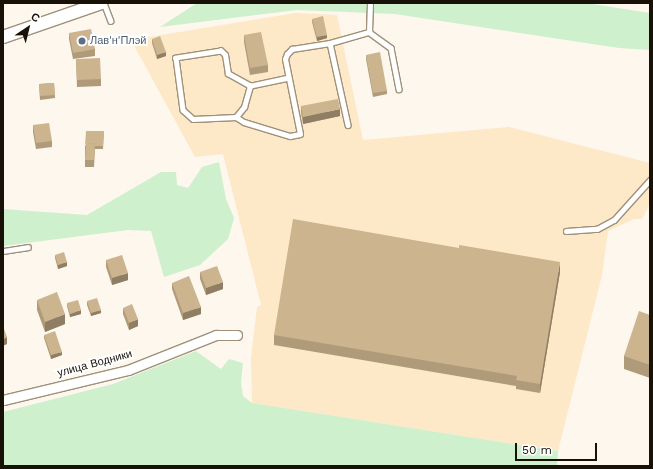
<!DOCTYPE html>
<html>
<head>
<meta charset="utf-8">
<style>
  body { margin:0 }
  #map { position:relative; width:653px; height:469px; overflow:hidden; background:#fef7ed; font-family:"Work Sans",sans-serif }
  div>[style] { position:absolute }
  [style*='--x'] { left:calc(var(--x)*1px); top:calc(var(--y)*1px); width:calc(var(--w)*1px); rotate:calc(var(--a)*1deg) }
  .built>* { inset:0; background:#fde8c7 }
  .green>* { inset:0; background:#cef0cd }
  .roads { filter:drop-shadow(1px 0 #a09079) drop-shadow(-1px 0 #a09079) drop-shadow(0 1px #a09079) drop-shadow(0 -1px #a09079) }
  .lane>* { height:4.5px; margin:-2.25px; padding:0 2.25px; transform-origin:2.25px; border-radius:2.25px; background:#fff }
  .street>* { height:9px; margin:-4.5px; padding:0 4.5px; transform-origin:4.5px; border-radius:4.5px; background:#fff }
  .secondary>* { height:12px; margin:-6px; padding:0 6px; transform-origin:6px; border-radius:6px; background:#fff }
  .wall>* { inset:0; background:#af9b7a }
  .shaded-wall>* { inset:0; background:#8f7e63 }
  .building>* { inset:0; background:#ccb48e }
  .dots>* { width:11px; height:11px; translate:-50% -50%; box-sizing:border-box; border:2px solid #fff; border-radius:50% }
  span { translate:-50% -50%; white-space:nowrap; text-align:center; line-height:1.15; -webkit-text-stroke:4px #fff; paint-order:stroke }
  .service-label { font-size:11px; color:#4e5e75 }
  .left { translate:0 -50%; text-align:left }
  .street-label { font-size:11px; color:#171108 }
  .frame { position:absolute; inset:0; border:4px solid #171108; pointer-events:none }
  .north { position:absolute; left:8px; top:8px; width:40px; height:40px; -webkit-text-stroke:3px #fff; paint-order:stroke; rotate:35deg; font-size:11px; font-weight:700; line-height:16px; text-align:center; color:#171108 }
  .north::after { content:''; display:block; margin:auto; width:14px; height:18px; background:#171108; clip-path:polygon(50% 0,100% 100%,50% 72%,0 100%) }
  .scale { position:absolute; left:515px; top:443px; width:82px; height:18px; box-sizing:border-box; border:2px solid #171108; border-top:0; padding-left:5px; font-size:12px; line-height:14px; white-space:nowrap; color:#171108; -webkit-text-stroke:3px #fff; paint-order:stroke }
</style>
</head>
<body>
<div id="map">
  <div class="built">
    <div style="clip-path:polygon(296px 13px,337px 15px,363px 140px,509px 127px,650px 163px,650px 204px,642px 219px,634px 219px,608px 231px,602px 275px,558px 451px,252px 403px,251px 357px,257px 307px,261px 305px,223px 154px,195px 157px,131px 40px)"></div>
  </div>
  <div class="green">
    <div style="clip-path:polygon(197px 3px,586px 3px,650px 13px,650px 50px,619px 48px,395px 14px,297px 10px,160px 27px)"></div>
    <div style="clip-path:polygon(219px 162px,226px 199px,234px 218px,228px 239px,200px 265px,164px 277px,151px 231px,128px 230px,3px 246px,3px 209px,87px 215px,161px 172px,176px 172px,177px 185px,188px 188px,202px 167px)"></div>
    <div style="clip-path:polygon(196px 351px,221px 369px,229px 359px,243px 363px,241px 383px,243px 396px,252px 403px,558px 451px,557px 466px,3px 466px,3px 412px,113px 384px)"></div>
  </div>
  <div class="roads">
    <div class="lane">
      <div style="--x:104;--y:3;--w:19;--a:69"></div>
      <div style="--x:369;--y:32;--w:27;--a:36"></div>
      <div style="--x:391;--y:48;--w:42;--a:79"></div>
      <div style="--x:330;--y:43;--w:84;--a:77.6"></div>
      <div style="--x:289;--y:78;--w:40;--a:168"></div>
      <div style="--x:250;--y:86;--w:25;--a:-151"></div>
      <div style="--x:228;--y:74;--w:19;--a:-99"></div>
      <div style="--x:225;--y:55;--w:6;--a:-135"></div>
      <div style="--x:221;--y:51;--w:46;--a:171.2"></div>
      <div style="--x:176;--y:58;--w:52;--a:82.3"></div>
      <div style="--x:183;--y:110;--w:13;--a:42"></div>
      <div style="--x:193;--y:119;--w:43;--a:-2.7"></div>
      <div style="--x:236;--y:117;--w:9;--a:32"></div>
      <div style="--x:244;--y:122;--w:48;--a:16.9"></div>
      <div style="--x:290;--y:136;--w:10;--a:-11"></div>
      <div style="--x:300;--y:134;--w:76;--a:-101.3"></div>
      <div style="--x:285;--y:59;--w:5;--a:-68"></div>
      <div style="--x:287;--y:54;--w:7;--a:-45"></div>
      <div style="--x:292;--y:49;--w:38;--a:-9"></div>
      <div style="--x:330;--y:43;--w:41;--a:-15.8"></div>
      <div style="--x:369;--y:32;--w:29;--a:-88"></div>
      <div style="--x:236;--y:117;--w:13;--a:-51"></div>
      <div style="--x:244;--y:107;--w:22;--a:-74"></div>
      <div style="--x:566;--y:231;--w:31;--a:-4"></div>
      <div style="--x:597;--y:229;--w:19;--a:-28"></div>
      <div style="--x:614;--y:220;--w:54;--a:-48"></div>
      <div style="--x:3;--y:251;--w:25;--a:-9"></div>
    </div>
    <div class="street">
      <div style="--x:3;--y:400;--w:129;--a:-13.5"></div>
      <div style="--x:128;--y:370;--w:95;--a:-21.7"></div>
      <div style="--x:216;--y:335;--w:21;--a:0"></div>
    </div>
    <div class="secondary">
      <div style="--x:3;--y:37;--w:104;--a:-19.1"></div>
    </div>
  </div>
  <div class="wall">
    <div style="clip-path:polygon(312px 19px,327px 38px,317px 41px,312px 22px)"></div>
    <div style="clip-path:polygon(69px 33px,95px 49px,95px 56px,73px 59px,69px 39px)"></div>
    <div style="clip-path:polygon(244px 35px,268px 65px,268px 72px,250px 75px,244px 42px)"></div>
    <div style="clip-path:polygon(152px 39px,166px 56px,157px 59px,152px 43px)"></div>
    <div style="clip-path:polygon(366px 55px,387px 91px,387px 94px,373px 97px,366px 59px)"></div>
    <div style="clip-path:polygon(76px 59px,101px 79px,101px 86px,77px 87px)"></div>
    <div style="clip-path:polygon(54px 83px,55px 98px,40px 100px,39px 84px)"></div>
    <div style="clip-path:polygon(301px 106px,340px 116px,303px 124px,301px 113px)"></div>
    <div style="clip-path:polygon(33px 125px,52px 141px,52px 147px,36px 149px,33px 132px)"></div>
    <div style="clip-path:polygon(104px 131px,103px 149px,95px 149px,94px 167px,85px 167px,85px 146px)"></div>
    <div style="clip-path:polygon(55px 255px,67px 266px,58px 269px,55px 258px)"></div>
    <div style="clip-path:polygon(106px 260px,128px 280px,112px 285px,106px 267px)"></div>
    <div style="clip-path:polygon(200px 272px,223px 289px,206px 295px,200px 279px)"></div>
    <div style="clip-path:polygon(560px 272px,540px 393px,516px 389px,516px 386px,274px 345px,274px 335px)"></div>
    <div style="clip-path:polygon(172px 283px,201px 314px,183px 320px,172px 289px)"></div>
    <div style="clip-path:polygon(37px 300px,65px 324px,45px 332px,37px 310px)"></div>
    <div style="clip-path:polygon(87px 301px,101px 313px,91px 316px,87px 305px)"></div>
    <div style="clip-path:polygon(67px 303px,81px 314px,70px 317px,67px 306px)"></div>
    <div style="clip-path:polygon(123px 308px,138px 326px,129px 330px,123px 314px)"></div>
    <div style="clip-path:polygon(650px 315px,650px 378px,624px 369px,624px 356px)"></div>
    <div style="clip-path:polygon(44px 335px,62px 355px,51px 359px,44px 338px)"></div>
  </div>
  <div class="shaded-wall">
    <div style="clip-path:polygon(327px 35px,327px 38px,317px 41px,317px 37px)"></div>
    <div style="clip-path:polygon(166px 52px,166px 56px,157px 59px,157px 55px)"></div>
    <div style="clip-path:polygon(340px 109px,340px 116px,303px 124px,303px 117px)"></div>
    <div style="clip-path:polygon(67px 262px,67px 266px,58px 269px,58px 265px)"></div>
    <div style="clip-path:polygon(560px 262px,560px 272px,540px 393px,540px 384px)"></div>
    <div style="clip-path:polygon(128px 273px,128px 280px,112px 285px,112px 278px)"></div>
    <div style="clip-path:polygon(223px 282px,223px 289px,206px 295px,206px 288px)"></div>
    <div style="clip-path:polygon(201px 307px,201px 314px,183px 320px,183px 313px)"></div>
    <div style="clip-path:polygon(81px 310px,81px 314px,70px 317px,70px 314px)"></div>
    <div style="clip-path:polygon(101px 310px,101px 313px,91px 316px,91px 313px)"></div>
    <div style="clip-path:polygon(65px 314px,65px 324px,45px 332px,45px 322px)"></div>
    <div style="clip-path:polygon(138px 319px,138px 326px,129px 330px,129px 323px)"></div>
    <div style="clip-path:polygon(7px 337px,7px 344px,3px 346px,3px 339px)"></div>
    <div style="clip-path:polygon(62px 352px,62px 355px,51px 359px,51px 355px)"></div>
  </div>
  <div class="building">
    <div style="clip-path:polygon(323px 16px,327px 35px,317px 37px,312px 19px)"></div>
    <div style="clip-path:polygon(91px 29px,95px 49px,73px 53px,69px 33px)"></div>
    <div style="clip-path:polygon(261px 32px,268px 65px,250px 68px,244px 35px)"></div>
    <div style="clip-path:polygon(160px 36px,166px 52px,157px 55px,152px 39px)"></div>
    <div style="clip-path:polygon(380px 52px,387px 91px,373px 93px,366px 55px)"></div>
    <div style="clip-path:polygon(100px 58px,101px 79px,77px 80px,76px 59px)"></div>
    <div style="clip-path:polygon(54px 83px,55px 95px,40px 96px,39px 84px)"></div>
    <div style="clip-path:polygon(338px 99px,340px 109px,303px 117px,301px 106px)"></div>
    <div style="clip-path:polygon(49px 123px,52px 141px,36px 143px,33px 125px)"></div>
    <div style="clip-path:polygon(86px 131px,104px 131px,103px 146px,95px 146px,95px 143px,86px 144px,85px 146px)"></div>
    <div style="clip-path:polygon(95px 143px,94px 160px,85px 160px,86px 144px)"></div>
    <div style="clip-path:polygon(293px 219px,459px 248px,459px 245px,560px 262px,540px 384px,516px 380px,517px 376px,274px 335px)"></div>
    <div style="clip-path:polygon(64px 252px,67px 262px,58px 265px,55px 255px)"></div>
    <div style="clip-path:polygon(122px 255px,128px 273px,112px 278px,106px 260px)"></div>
    <div style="clip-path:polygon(217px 266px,223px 282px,206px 288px,200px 272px)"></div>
    <div style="clip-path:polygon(189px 276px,201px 307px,183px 313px,172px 283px)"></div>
    <div style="clip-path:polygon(57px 292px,65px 314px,45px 322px,37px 300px)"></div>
    <div style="clip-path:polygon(97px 298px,101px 310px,91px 313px,87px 301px)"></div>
    <div style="clip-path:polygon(78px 300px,81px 310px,70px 314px,67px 303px)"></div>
    <div style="clip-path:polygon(132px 304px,138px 319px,129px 323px,123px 308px)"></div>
    <div style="clip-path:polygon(639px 311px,650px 315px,650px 365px,624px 356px)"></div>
    <div style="clip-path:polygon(3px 326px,7px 337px,3px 339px)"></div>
    <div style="clip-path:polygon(55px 331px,62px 352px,51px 355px,44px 335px)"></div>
  </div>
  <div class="dots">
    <div style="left:82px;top:41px;background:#5c6f8a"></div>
  </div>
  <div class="service-label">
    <span class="left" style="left:90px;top:41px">Лав'н'Плэй</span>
  </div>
  <div class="street-label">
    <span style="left:95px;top:364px;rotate:-15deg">улица Водники</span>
  </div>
  <div class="frame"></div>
  <div class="north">С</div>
  <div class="scale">50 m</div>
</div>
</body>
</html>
